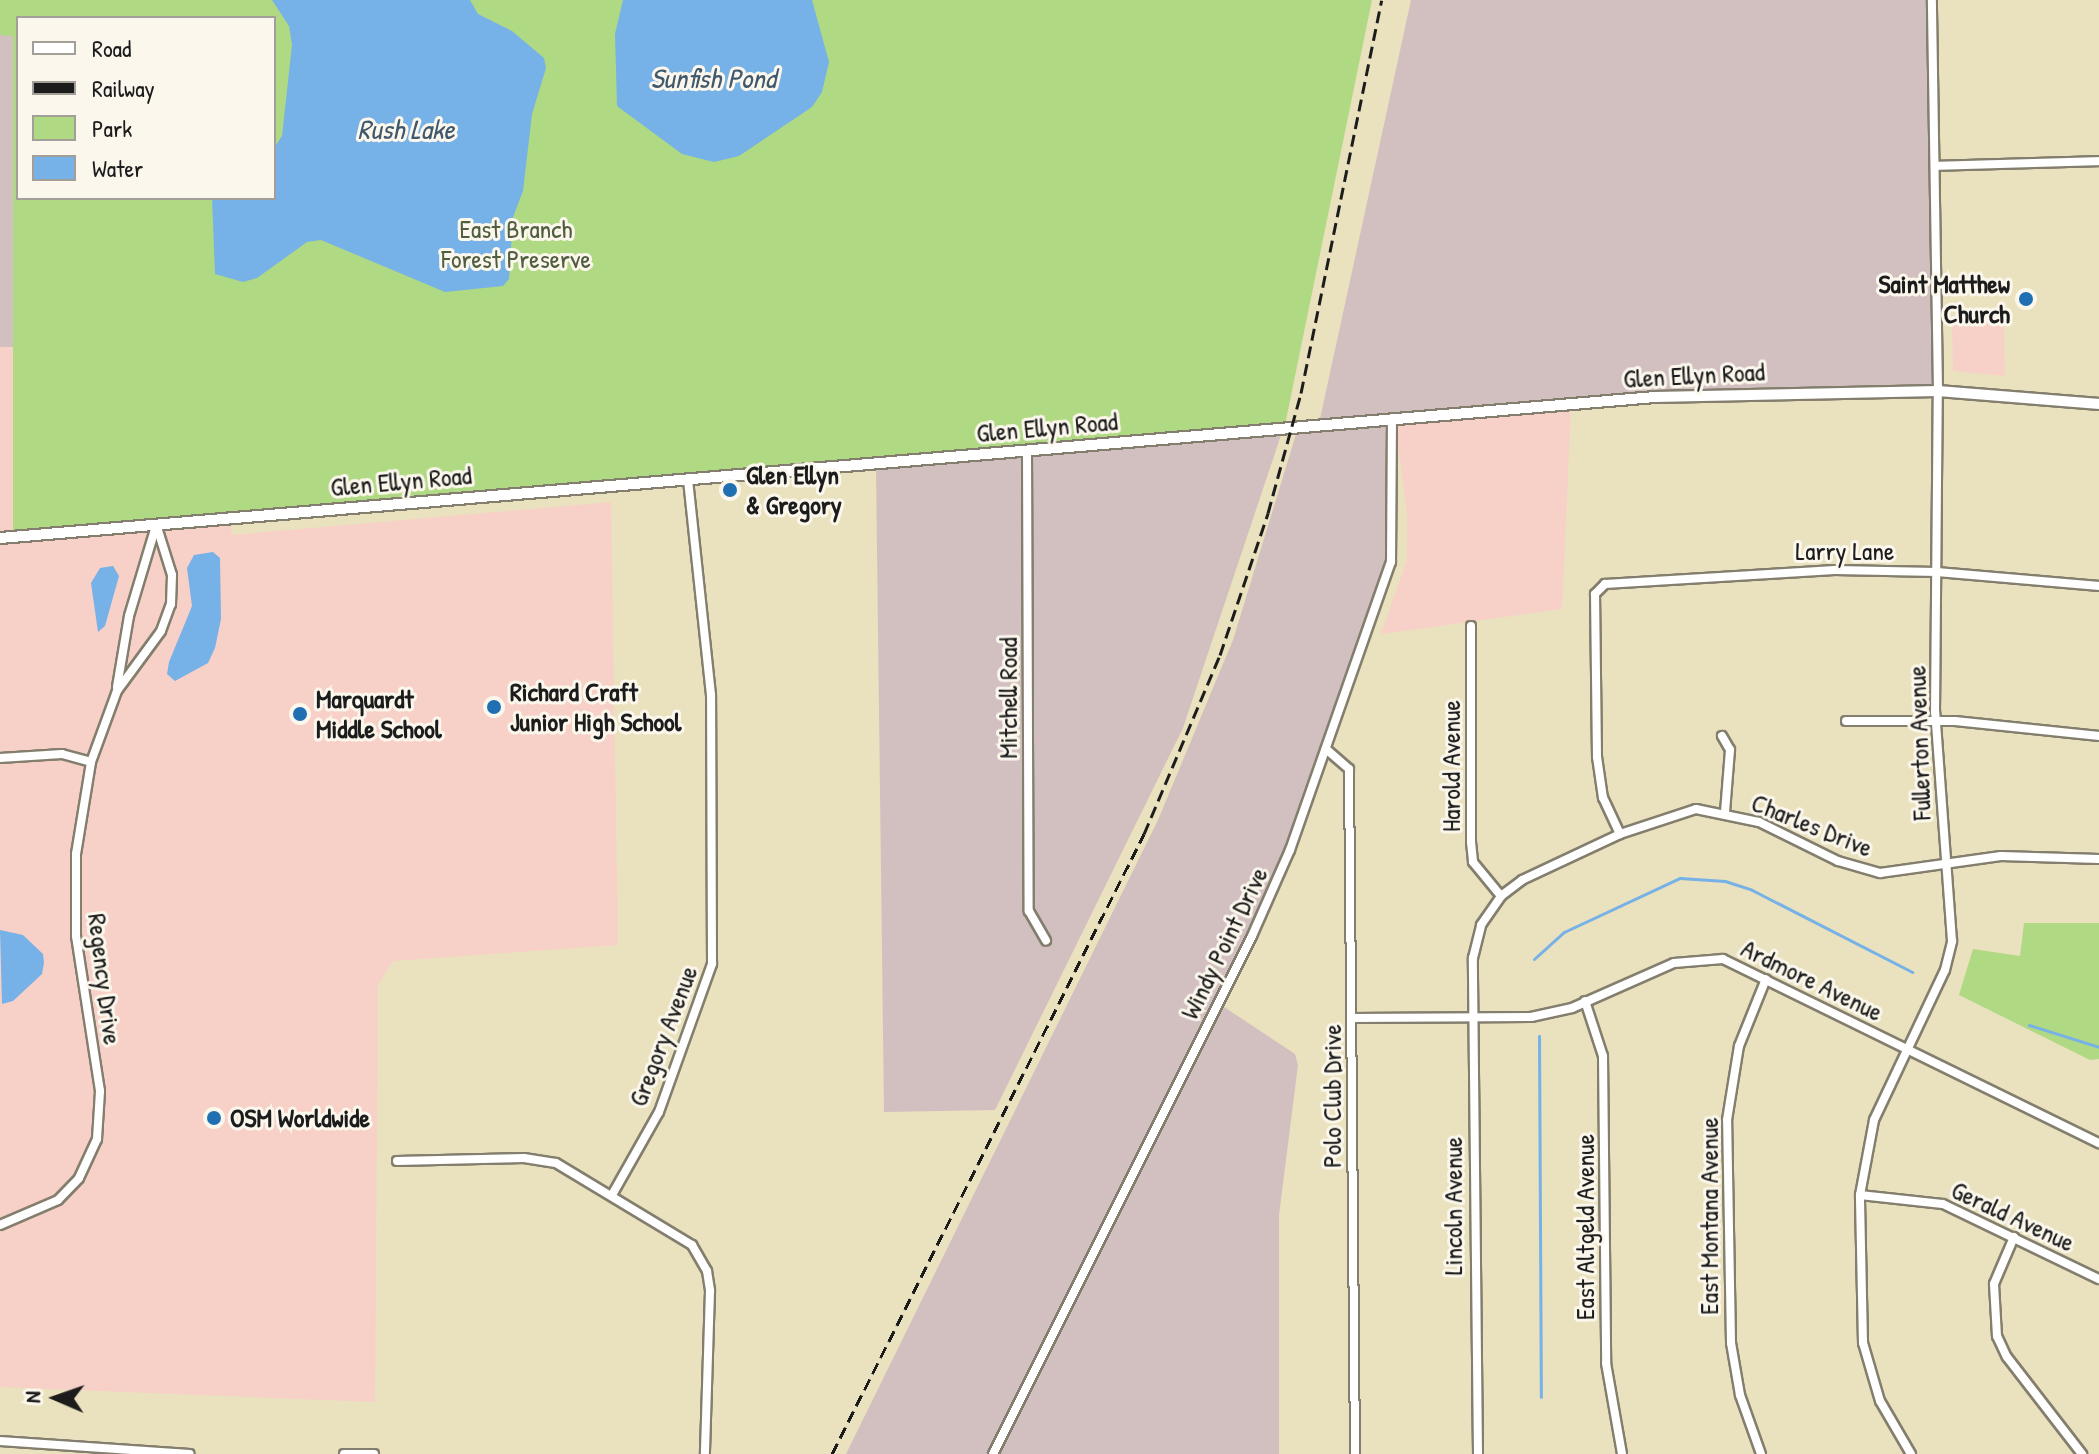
<!DOCTYPE html>
<html>
<head>
<meta charset="utf-8">
<style>
  body { margin:0 }
  #map { position:relative; width:2099px; height:1454px; overflow:hidden; background:#eae1be; font-family:"Patrick Hand",sans-serif }
  div>[style] { position:absolute }
  [style*='--x'] { left:calc(var(--x)*1px); top:calc(var(--y)*1px); width:calc(var(--w)*1px); rotate:calc(var(--a)*1deg) }
  .built>* { inset:0; background:#f7d1c7 }
  .industrial>* { inset:0; background:#d2bfc0 }
  .green>* { inset:0; background:#b0d983 }
  .water>* { inset:0; background:#76b1e7 }
  .stream>* { height:3px; margin:-1.5px; padding:0 1.5px; transform-origin:1.5px; border-radius:1.5px; background:#76b1e7 }
  .roads { filter:drop-shadow(2px 0 #837e6d) drop-shadow(-2px 0 #837e6d) drop-shadow(0 2px #837e6d) drop-shadow(0 -2px #837e6d) }
  .minor>* { height:8px; margin:-4px; padding:0 4px; transform-origin:4px; border-radius:4px; background:#fff }
  .tertiary>* { height:10px; margin:-5px; padding:0 5px; transform-origin:5px; border-radius:5px; background:#fff }
  .rail>* { height:3px; margin-top:-1.5px; transform-origin:0; background:repeating-linear-gradient(90deg,#1c1c1c 0 12px,transparent 0 18px) }
  .dots>* { width:22px; height:22px; translate:-50% -50%; box-sizing:border-box; border:4px solid #fbf7ec; border-radius:50% }
  span { translate:-50% -50%; white-space:nowrap; text-align:center; line-height:1.15; -webkit-text-stroke:6px #fbf7ec; paint-order:stroke }
  .park-label { font-size:26px; color:#505e40 }
  .poi-label { font-size:26px; color:#1c1c1c; font-weight:700 }
  .right { translate:-100% -50%; text-align:right }
  .left { translate:0 -50%; text-align:left }
  .street-label { font-size:26px; color:#1c1c1c }
  .water-label { font-size:28px; color:#40586d; font-style:italic }
  .legend { position:absolute; left:16px; top:16px; width:260px; height:184px; box-sizing:border-box; background:#fbf7ec; border:2px solid #a29f99; margin:0; padding:10px 14px; list-style:none; font-size:24px; color:#1c1c1c }
  .legend li { display:flex; align-items:center; gap:16px; height:40px }
  .legend b { width:40px; border:2px solid #a29f99 }
  .north { position:absolute; left:16px; top:1358px; width:80px; height:80px; -webkit-text-stroke:6px #fbf7ec; paint-order:stroke; rotate:272deg; font-size:22px; font-weight:700; line-height:32px; text-align:center; color:#1c1c1c }
  .north::after { content:''; display:block; margin:auto; width:28px; height:36px; background:#1c1c1c; clip-path:polygon(50% 0,100% 100%,50% 72%,0 100%) }
</style>
</head>
<body>
<div id="map">
  <div class="built">
    <div style="clip-path:polygon(2004px 317px,2005px 376px,1953px 371px,1952px 319px)"></div>
    <div style="clip-path:polygon(0 347px,16px 347px,13px 534px,230px 522px,232px 535px,611px 502px,618px 945px,393px 961px,378px 985px,375px 1402px,0 1387px)"></div>
    <div style="clip-path:polygon(1571px 407px,1562px 609px,1381px 634px,1407px 560px,1407px 512px,1395px 423px)"></div>
  </div>
  <div class="industrial">
    <div style="clip-path:polygon(1411px 0,1928px 0,1934px 387px,1747px 388px,1320px 419px)"></div>
    <div style="clip-path:polygon(0 35px,13px 35px,16px 347px,0 347px)"></div>
    <div style="clip-path:polygon(1388px 423px,1387px 561px,1287px 847px,1215px 1001px,1295px 1054px,1298px 1065px,1279px 1215px,1279px 1454px,846px 1454px,1158px 820px,1233px 640px,1297px 431px)"></div>
    <div style="clip-path:polygon(1281px 435px,1183px 728px,995px 1110px,884px 1112px,876px 467px)"></div>
  </div>
  <div class="green">
    <div style="clip-path:polygon(evenodd,0 0,1372px 0,1285px 425px,13px 534px,13px 36px,0 35px,0 0,18px 18px,274px 18px,274px 198px,18px 198px,18px 18px)"></div>
    <div style="clip-path:polygon(2024px 923px,2099px 923px,2099px 1059px,2090px 1060px,1959px 995px,1973px 949px,2020px 956px)"></div>
  </div>
  <div class="water">
    <div style="clip-path:polygon(272px 0,470px 0,478px 14px,512px 31px,544px 58px,546px 68px,532px 114px,523px 191px,513px 217px,509px 279px,503px 286px,445px 292px,321px 240px,307px 242px,257px 278px,243px 282px,215px 274px,212px 198px,274px 198px,274px 148px,282px 136px,292px 45px,289px 26px)"></div>
    <div style="clip-path:polygon(623px 0,812px 0,829px 62px,822px 92px,812px 107px,739px 156px,714px 162px,682px 154px,617px 106px,615px 34px)"></div>
    <div style="clip-path:polygon(213px 552px,220px 558px,221px 619px,215px 648px,208px 663px,175px 681px,167px 674px,169px 662px,192px 606px,187px 568px,194px 555px)"></div>
    <div style="clip-path:polygon(113px 566px,119px 576px,105px 626px,98px 632px,91px 583px,100px 568px)"></div>
    <div style="clip-path:polygon(0 930px,23px 935px,43px 954px,44px 963px,42px 974px,13px 1001px,2px 1004px)"></div>
  </div>
  <div class="stream">
    <div style="--x:1534;--y:959;--w:40;--a:-42"></div>
    <div style="--x:1564;--y:932;--w:128;--a:-25"></div>
    <div style="--x:1680;--y:878;--w:45;--a:3.8"></div>
    <div style="--x:1725;--y:881;--w:28;--a:18"></div>
    <div style="--x:1752;--y:890;--w:180;--a:27.1"></div>
    <div style="--x:2029;--y:1025;--w:73;--a:17.4"></div>
    <div style="--x:1539;--y:1036;--w:361;--a:89.7"></div>
  </div>
  <div class="roads">
    <div class="minor">
      <div style="--x:1935;--y:166;--w:164;--a:-1.7"></div>
      <div style="--x:1027;--y:451;--w:460;--a:89.8"></div>
      <div style="--x:1029;--y:911;--w:34;--a:60"></div>
      <div style="--x:1471;--y:626;--w:216;--a:90"></div>
      <div style="--x:1471;--y:842;--w:20;--a:84"></div>
      <div style="--x:1473;--y:862;--w:44;--a:50.5"></div>
      <div style="--x:117;--y:687;--w:72;--a:-80.4"></div>
      <div style="--x:129;--y:616;--w:94;--a:-73.3"></div>
      <div style="--x:1846;--y:721;--w:109;--a:0"></div>
      <div style="--x:1955;--y:721;--w:145;--a:5.9"></div>
      <div style="--x:1722;--y:736;--w:16;--a:60"></div>
      <div style="--x:1730;--y:750;--w:62;--a:94.6"></div>
      <div style="--x:1326;--y:749;--w:30;--a:41"></div>
      <div style="--x:1349;--y:769;--w:685;--a:89.5"></div>
      <div style="--x:0;--y:758;--w:62;--a:-3.7"></div>
      <div style="--x:62;--y:754;--w:30;--a:15"></div>
      <div style="--x:1620;--y:834;--w:40;--a:-115"></div>
      <div style="--x:1603;--y:798;--w:41;--a:-98.3"></div>
      <div style="--x:1597;--y:757;--w:163;--a:-90.7"></div>
      <div style="--x:1595;--y:594;--w:14;--a:-45"></div>
      <div style="--x:1605;--y:584;--w:230;--a:-3.5"></div>
      <div style="--x:1835;--y:570;--w:102;--a:1.1"></div>
      <div style="--x:1937;--y:572;--w:163;--a:4.9"></div>
      <div style="--x:1585;--y:1001;--w:58;--a:71.9"></div>
      <div style="--x:1603;--y:1056;--w:307;--a:89.4"></div>
      <div style="--x:1606;--y:1363;--w:92;--a:80"></div>
      <div style="--x:1351;--y:1018;--w:180;--a:-0.3"></div>
      <div style="--x:1531;--y:1017;--w:42;--a:-12.4"></div>
      <div style="--x:1572;--y:1008;--w:111;--a:-23.8"></div>
      <div style="--x:1674;--y:963;--w:49;--a:-4.7"></div>
      <div style="--x:1723;--y:959;--w:419;--a:26.1"></div>
      <div style="--x:397;--y:1161;--w:127;--a:-1.4"></div>
      <div style="--x:524;--y:1158;--w:32;--a:9"></div>
      <div style="--x:556;--y:1163;--w:159;--a:31.1"></div>
      <div style="--x:692;--y:1245;--w:30;--a:60"></div>
      <div style="--x:707;--y:1271;--w:20;--a:81"></div>
      <div style="--x:710;--y:1291;--w:163;--a:91.8"></div>
      <div style="--x:612;--y:1195;--w:95;--a:-60.5"></div>
      <div style="--x:659;--y:1112;--w:157;--a:-70.3"></div>
      <div style="--x:712;--y:964;--w:269;--a:-90.2"></div>
      <div style="--x:711;--y:695;--w:217;--a:-96.1"></div>
      <div style="--x:1860;--y:1195;--w:83;--a:6.2"></div>
      <div style="--x:1943;--y:1204;--w:173;--a:25.7"></div>
      <div style="--x:0;--y:1225;--w:63;--a:-23.3"></div>
      <div style="--x:58;--y:1200;--w:30;--a:-46"></div>
      <div style="--x:79;--y:1178;--w:43;--a:-65.2"></div>
      <div style="--x:97;--y:1139;--w:48;--a:-86.4"></div>
      <div style="--x:100;--y:1091;--w:157;--a:-98.8"></div>
      <div style="--x:76;--y:936;--w:82;--a:-90"></div>
      <div style="--x:76;--y:854;--w:93;--a:-80.7"></div>
      <div style="--x:91;--y:762;--w:76;--a:-69.9"></div>
      <div style="--x:117;--y:691;--w:74;--a:-53.7"></div>
      <div style="--x:161;--y:631;--w:29;--a:-70"></div>
      <div style="--x:171;--y:604;--w:29;--a:-88"></div>
      <div style="--x:172;--y:575;--w:53;--a:-107.4"></div>
      <div style="--x:2014;--y:1237;--w:51;--a:113.1"></div>
      <div style="--x:1994;--y:1284;--w:52;--a:86.7"></div>
      <div style="--x:1997;--y:1336;--w:23;--a:65"></div>
      <div style="--x:2007;--y:1357;--w:123;--a:52.3"></div>
      <div style="--x:0;--y:1441;--w:190;--a:3.9"></div>
      <div style="--x:344;--y:1454;--w:30;--a:0"></div>
      <div style="--x:993;--y:1454;--w:579;--a:-63.43"></div>
      <div style="--x:1252;--y:936;--w:94;--a:-66.2"></div>
      <div style="--x:1290;--y:850;--w:305;--a:-70.7"></div>
      <div style="--x:1391;--y:562;--w:142;--a:-89.6"></div>
      <div style="--x:1478;--y:1454;--w:496;--a:-90.6"></div>
      <div style="--x:1473;--y:958;--w:34;--a:-76"></div>
      <div style="--x:1481;--y:925;--w:35;--a:-55"></div>
      <div style="--x:1501;--y:896;--w:26;--a:-37"></div>
      <div style="--x:1522;--y:880;--w:108;--a:-25.1"></div>
      <div style="--x:1620;--y:834;--w:80;--a:-18.2"></div>
      <div style="--x:1696;--y:809;--w:64;--a:11.7"></div>
      <div style="--x:1759;--y:822;--w:88;--a:26.3"></div>
      <div style="--x:1838;--y:861;--w:44;--a:15.9"></div>
      <div style="--x:1880;--y:873;--w:122;--a:-8"></div>
      <div style="--x:2001;--y:856;--w:98;--a:1.8"></div>
      <div style="--x:1761;--y:1454;--w:63;--a:-109.6"></div>
      <div style="--x:1740;--y:1395;--w:53;--a:-99.8"></div>
      <div style="--x:1731;--y:1343;--w:223;--a:-91"></div>
      <div style="--x:1727;--y:1120;--w:75;--a:-80.8"></div>
      <div style="--x:1739;--y:1046;--w:72;--a:-68.1"></div>
      <div style="--x:1911;--y:1454;--w:61;--a:-120.3"></div>
      <div style="--x:1880;--y:1401;--w:60;--a:-106.3"></div>
      <div style="--x:1863;--y:1343;--w:148;--a:-91.2"></div>
      <div style="--x:1860;--y:1195;--w:76;--a:-79.4"></div>
      <div style="--x:1874;--y:1120;--w:166;--a:-64.7"></div>
      <div style="--x:1945;--y:970;--w:30;--a:-76"></div>
      <div style="--x:1952;--y:941;--w:230;--a:-94.2"></div>
      <div style="--x:1935;--y:712;--w:321;--a:-89.5"></div>
      <div style="--x:1938;--y:391;--w:391;--a:-90.9"></div>
    </div>
    <div class="tertiary">
      <div style="--x:0;--y:538;--w:1661;--a:-4.87"></div>
      <div style="--x:1655;--y:397;--w:283;--a:-1.2"></div>
      <div style="--x:1938;--y:391;--w:162;--a:4.6"></div>
    </div>
  </div>
  <div class="rail">
    <div style="--x:832;--y:1454;--w:694;--a:-63.29"></div>
    <div style="--x:1144;--y:834;--w:194;--a:-67"></div>
    <div style="--x:1220;--y:655;--w:150;--a:-71.3"></div>
    <div style="--x:1268;--y:513;--w:124;--a:-74.6"></div>
    <div style="--x:1301;--y:393;--w:401;--a:-78.4"></div>
  </div>
  <div class="dots">
    <div style="left:2026px;top:299px;background:#1f6fb2"></div>
    <div style="left:730px;top:490px;background:#1f6fb2"></div>
    <div style="left:494px;top:707px;background:#1f6fb2"></div>
    <div style="left:300px;top:714px;background:#1f6fb2"></div>
    <div style="left:214px;top:1118px;background:#1f6fb2"></div>
  </div>
  <div class="park-label">
    <span style="left:516px;top:244px">East Branch<br>Forest Preserve</span>
  </div>
  <div class="poi-label">
    <span class="right" style="left:2010px;top:299px">Saint Matthew<br>Church</span>
    <span class="left" style="left:746px;top:490px">Glen Ellyn<br>&amp; Gregory</span>
    <span class="left" style="left:510px;top:707px">Richard Craft<br>Junior High School</span>
    <span class="left" style="left:316px;top:714px">Marquardt<br>Middle School</span>
    <span class="left" style="left:230px;top:1118px">OSM Worldwide</span>
  </div>
  <div class="street-label">
    <span style="left:1694px;top:375px;rotate:-3deg">Glen Ellyn Road</span>
    <span style="left:1047px;top:427px;rotate:-5deg">Glen Ellyn Road</span>
    <span style="left:401px;top:481px;rotate:-5deg">Glen Ellyn Road</span>
    <span style="left:1845px;top:551px">Larry Lane</span>
    <span style="left:1008px;top:698px;rotate:-90deg">Mitchell Road</span>
    <span style="left:1919px;top:743px;rotate:-92deg">Fullerton Avenue</span>
    <span style="left:1451px;top:766px;rotate:-90deg">Harold Avenue</span>
    <span style="left:1812px;top:825px;rotate:22deg">Charles Drive</span>
    <span style="left:1224px;top:943px;rotate:-64deg">Windy Point Drive</span>
    <span style="left:105px;top:979px;rotate:83deg">Regency Drive</span>
    <span style="left:1812px;top:980px;rotate:26deg">Ardmore Avenue</span>
    <span style="left:663px;top:1036px;rotate:-69deg">Gregory Avenue</span>
    <span style="left:1332px;top:1096px;rotate:-90deg">Polo Club Drive</span>
    <span style="left:1453px;top:1206px;rotate:-90deg">Lincoln Avenue</span>
    <span style="left:1709px;top:1216px;rotate:-90deg">East Montana Avenue</span>
    <span style="left:2013px;top:1216px;rotate:25deg">Gerald Avenue</span>
    <span style="left:1585px;top:1227px;rotate:-90deg">East Altgeld Avenue</span>
  </div>
  <div class="water-label">
    <span style="left:713px;top:78px">Sunfish Pond</span>
    <span style="left:406px;top:129px">Rush Lake</span>
  </div>
  <ul class="legend">
  <li><b style="height:10px;background:#fff"></b>Road</li>
  <li><b style="height:10px;background:#1c1c1c"></b>Railway</li>
  <li><b style="height:22px;background:#b0d983"></b>Park</li>
  <li><b style="height:22px;background:#76b1e7"></b>Water</li>
  </ul>
  <div class="north">N</div>
</div>
</body>
</html>
